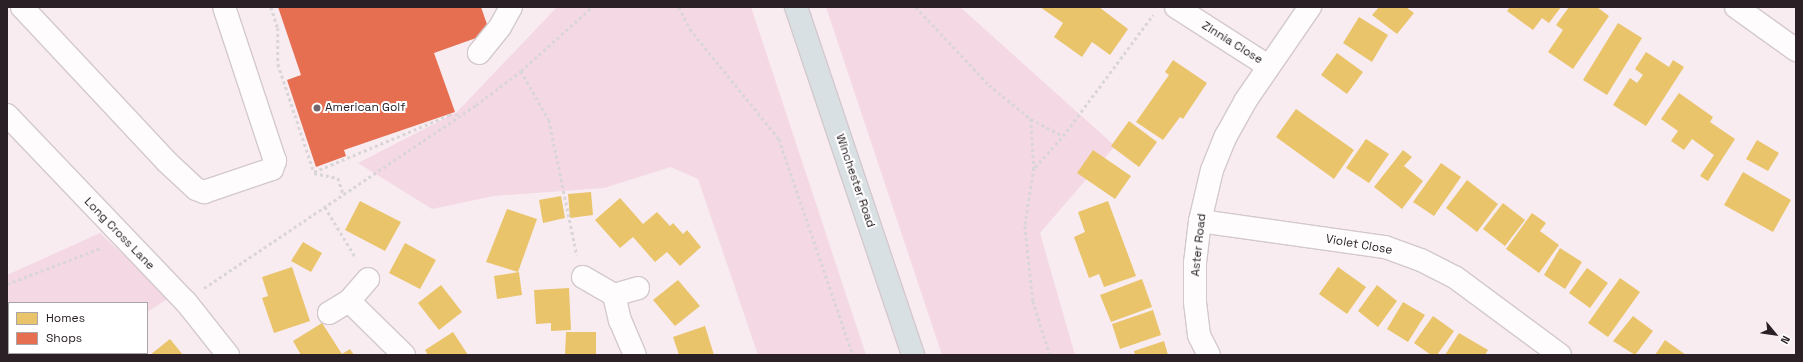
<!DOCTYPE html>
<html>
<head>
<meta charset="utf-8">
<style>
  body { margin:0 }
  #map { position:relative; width:1803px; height:362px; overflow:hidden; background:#f8ecf1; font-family:"Space Grotesk",sans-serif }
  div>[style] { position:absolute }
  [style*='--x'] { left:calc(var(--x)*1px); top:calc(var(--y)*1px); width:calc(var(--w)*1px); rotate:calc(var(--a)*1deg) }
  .green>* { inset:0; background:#f4d8e4 }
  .homes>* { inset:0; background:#e9c46a }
  .shops>* { inset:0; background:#e76f51 }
  .path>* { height:2.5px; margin-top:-1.25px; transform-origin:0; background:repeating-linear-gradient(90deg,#dad6d8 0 3px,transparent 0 6px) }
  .roads { filter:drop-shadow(1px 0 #d3c9cd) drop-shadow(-1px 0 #d3c9cd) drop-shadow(0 1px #d3c9cd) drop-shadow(0 -1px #d3c9cd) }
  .minor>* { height:22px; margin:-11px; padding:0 11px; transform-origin:11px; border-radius:11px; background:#fefcfd }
  .major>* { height:22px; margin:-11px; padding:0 11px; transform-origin:11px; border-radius:11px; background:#d9e0e3 }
  .dots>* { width:11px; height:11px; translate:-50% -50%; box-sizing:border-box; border:2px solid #fff; border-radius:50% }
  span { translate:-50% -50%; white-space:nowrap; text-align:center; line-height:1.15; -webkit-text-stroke:4px #fff; paint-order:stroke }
  .street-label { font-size:12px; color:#2a2025 }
  .poi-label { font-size:12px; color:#2a2025 }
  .left { translate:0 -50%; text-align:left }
  .frame { position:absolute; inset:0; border:8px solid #2a2025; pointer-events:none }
  .legend { position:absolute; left:8px; top:302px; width:140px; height:52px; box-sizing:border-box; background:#fff; border:1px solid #aaa6a8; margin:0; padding:5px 7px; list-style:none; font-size:12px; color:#2a2025 }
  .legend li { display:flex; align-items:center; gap:8px; height:20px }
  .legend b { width:20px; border:1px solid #aaa6a8 }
  .north { position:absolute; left:1755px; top:314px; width:40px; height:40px; -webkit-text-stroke:3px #fff; paint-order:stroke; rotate:119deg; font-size:11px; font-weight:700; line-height:16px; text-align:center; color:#2a2025 }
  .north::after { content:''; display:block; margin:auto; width:14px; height:18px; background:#2a2025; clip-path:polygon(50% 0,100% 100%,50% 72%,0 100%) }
</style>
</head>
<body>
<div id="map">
  <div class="green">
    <div style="clip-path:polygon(557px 7px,751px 7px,866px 355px,758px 355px,698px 179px,671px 167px,604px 188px,494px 196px,432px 209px,358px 163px,457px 112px)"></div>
    <div style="clip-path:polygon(826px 7px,960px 7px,1115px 146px,1040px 233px,1075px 355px,942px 355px)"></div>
    <div style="clip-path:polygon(100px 233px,169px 298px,147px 312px,147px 303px,9px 303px,9px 353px,79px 353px,7px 355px,7px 275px)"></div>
  </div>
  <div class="homes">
    <div style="clip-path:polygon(1040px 7px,1099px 7px,1128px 29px,1110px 55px,1092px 42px,1082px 57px,1054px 37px,1063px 23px)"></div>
    <div style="clip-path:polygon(1379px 7px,1406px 7px,1414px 13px,1397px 34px,1372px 15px)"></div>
    <div style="clip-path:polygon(1510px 7px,1561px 7px,1549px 23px,1542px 18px,1533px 30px,1507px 11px)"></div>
    <div style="clip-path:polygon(1569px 7px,1597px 7px,1609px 16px,1573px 69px,1548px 52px,1563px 30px,1556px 25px)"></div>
    <div style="clip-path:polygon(1359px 17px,1388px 35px,1372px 62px,1343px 43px)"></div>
    <div style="clip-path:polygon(1618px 23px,1642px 38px,1607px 95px,1583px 80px)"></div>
    <div style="clip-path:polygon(1646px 52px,1669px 67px,1673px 60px,1684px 67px,1646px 126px,1613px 105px,1630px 78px,1637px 83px,1643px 75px,1635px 69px)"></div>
    <div style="clip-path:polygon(1337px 53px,1363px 72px,1347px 94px,1321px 75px)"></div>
    <div style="clip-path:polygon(1173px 60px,1207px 83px,1183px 119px,1180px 117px,1163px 140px,1136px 122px,1169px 75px,1165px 72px)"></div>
    <div style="clip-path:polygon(1679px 93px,1713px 117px,1710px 122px,1735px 139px,1708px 181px,1700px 176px,1714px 155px,1692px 139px,1684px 150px,1671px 141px,1678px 131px,1661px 119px)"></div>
    <div style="clip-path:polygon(1296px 109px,1354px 150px,1334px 179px,1276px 137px)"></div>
    <div style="clip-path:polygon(1129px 121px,1157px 142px,1139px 167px,1111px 146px)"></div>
    <div style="clip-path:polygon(1366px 139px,1389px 154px,1369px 183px,1346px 168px)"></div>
    <div style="clip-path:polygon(1757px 140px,1779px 153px,1768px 171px,1746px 159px)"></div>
    <div style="clip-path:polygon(1093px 150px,1131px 176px,1115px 199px,1077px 173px)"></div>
    <div style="clip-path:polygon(1403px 150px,1412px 157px,1404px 166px,1423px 181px,1402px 209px,1374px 187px)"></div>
    <div style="clip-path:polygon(1441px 163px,1461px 177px,1434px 216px,1413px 202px)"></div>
    <div style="clip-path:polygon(1743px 172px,1791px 200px,1773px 232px,1724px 205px)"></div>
    <div style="clip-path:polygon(1467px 180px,1498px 204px,1477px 232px,1446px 208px)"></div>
    <div style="clip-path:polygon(591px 192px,593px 215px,570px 218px,568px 194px)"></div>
    <div style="clip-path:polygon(561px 196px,565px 218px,543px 223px,539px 200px)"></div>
    <div style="clip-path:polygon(620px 198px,643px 224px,657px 212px,670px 226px,673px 223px,683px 234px,687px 230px,701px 247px,680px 266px,667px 252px,655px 262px,633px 237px,620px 248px,595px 220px)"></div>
    <div style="clip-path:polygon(360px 201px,401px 222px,385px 251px,345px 230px)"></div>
    <div style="clip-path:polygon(1108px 201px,1136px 276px,1104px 287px,1099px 274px,1089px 278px,1074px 237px,1085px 232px,1078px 212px)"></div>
    <div style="clip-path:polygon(1503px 203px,1525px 220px,1505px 246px,1483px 229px)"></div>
    <div style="clip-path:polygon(507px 209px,537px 219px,518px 272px,486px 262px)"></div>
    <div style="clip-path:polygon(1532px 213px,1546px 223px,1540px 231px,1559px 245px,1539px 273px,1506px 249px)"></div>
    <div style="clip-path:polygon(303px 242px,322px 253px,311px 272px,291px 261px)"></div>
    <div style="clip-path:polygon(405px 243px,436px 260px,420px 289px,389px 273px)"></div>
    <div style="clip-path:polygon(1560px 248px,1582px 262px,1565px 289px,1544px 275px)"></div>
    <div style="clip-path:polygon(292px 267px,310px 321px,274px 333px,262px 298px,268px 296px,262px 277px)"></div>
    <div style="clip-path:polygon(1338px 267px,1366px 287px,1347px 314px,1319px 294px)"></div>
    <div style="clip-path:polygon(1587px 268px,1608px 283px,1590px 308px,1569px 293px)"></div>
    <div style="clip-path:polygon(519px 272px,522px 295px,497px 299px,494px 276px)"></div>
    <div style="clip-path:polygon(1620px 278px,1640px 292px,1608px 337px,1588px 323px)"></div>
    <div style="clip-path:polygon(1142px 279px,1152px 307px,1111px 322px,1100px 295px)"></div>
    <div style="clip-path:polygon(678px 280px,700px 306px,675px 326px,653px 300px)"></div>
    <div style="clip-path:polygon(441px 285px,462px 312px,439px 330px,418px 303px)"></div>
    <div style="clip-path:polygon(1377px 285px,1397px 301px,1378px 327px,1358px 311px)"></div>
    <div style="clip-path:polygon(569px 288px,571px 330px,551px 331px,551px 323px,536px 324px,534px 290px)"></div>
    <div style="clip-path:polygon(1403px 302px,1425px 315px,1408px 342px,1387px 329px)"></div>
    <div style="clip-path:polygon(1153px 310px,1161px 335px,1120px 349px,1112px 324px)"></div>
    <div style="clip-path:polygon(1433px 316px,1454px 331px,1437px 355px,1431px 355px,1414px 343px)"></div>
    <div style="clip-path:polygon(1633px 316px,1653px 331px,1635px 355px,1613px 341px)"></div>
    <div style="clip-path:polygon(322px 323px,342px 354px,350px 349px,354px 355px,301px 355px,293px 341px)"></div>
    <div style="clip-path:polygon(705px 326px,714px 355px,679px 355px,673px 337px)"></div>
    <div style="clip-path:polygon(453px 332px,468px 355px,428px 355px,425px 350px)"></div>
    <div style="clip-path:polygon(566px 332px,596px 332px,596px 355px,565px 355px)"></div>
    <div style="clip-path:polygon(1459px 333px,1488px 350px,1485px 355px,1445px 355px)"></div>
    <div style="clip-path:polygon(170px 339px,183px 355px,150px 355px)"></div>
    <div style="clip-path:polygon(1665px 340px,1686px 355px,1655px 355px)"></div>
    <div style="clip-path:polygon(1164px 341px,1168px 355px,1135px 355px,1134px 351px)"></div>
  </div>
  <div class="shops">
    <div style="clip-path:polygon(278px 7px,481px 7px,490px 33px,434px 53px,455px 112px,344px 150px,346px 156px,316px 167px,287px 80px,301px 75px)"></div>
  </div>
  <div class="path">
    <div style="--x:271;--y:7;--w:22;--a:72"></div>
    <div style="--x:278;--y:28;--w:36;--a:90"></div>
    <div style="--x:278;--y:64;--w:114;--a:71.6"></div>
    <div style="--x:679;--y:7;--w:25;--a:63"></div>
    <div style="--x:690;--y:29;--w:141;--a:51"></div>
    <div style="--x:779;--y:139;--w:228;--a:71.1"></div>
    <div style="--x:916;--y:7;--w:107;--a:46.9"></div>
    <div style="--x:989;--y:85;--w:54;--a:39"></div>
    <div style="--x:1031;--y:119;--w:36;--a:28"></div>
    <div style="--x:521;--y:71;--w:56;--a:60.3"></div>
    <div style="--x:549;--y:120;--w:138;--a:78.3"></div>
    <div style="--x:1031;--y:119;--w:49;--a:86.5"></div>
    <div style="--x:1034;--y:168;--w:59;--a:98.8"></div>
    <div style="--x:1025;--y:226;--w:75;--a:83.9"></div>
    <div style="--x:1033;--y:301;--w:57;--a:72.5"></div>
    <div style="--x:1035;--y:167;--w:42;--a:-47.9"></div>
    <div style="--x:1063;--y:136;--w:151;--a:-53.4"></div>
    <div style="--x:314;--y:172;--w:147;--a:-22.9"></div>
    <div style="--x:449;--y:115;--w:11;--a:0"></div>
    <div style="--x:314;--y:173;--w:25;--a:12"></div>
    <div style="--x:338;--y:178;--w:16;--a:72"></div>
    <div style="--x:325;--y:207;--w:60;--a:58.7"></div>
    <div style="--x:7;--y:284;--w:101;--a:-21"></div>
    <div style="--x:204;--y:288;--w:328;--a:-33.9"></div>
    <div style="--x:476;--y:105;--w:56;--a:-37.1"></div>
    <div style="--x:521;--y:71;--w:96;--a:-42"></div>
  </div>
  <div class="roads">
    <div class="minor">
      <div style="--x:22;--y:7;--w:212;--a:46.9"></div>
      <div style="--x:167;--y:162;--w:40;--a:43"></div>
      <div style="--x:196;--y:189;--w:9;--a:21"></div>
      <div style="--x:204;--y:192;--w:72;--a:-18.7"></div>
      <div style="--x:272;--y:169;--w:9;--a:-69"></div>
      <div style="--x:275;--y:161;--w:162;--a:-108.3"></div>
      <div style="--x:1176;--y:7;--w:109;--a:32.7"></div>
      <div style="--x:1736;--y:7;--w:74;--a:35.6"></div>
      <div style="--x:479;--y:53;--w:33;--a:-51"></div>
      <div style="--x:500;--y:27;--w:23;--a:-61"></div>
      <div style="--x:7;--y:115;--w:259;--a:46.3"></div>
      <div style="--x:186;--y:302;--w:68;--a:51.6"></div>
      <div style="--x:1200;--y:221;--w:187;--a:8"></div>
      <div style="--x:1385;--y:247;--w:38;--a:20"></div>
      <div style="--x:1421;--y:260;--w:39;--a:27"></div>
      <div style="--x:1456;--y:278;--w:129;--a:36.5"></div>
      <div style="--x:583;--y:277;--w:36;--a:30"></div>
      <div style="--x:614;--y:295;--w:25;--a:-16"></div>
      <div style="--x:614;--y:295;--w:26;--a:77"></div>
      <div style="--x:620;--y:320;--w:38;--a:67"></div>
      <div style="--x:349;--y:301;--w:77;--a:44.5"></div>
      <div style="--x:329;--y:313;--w:23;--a:-31"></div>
      <div style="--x:349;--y:301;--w:29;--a:-49"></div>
      <div style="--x:1209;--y:355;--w:22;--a:-117"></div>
      <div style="--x:1199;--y:335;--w:33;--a:-97"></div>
      <div style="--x:1195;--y:302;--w:39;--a:-90"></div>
      <div style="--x:1195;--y:263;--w:42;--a:-83.2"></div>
      <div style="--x:1200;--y:221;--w:52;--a:-76.8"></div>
      <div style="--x:1212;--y:170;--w:37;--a:-68"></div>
      <div style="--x:1226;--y:136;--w:41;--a:-60.9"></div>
      <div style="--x:1246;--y:100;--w:113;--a:-55.5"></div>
    </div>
    <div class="major">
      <div style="--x:796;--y:7;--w:367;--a:71.4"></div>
    </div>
  </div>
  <div class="dots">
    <div style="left:317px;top:108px;background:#72676c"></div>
  </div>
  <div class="street-label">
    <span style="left:1232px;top:43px;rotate:32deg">Zinnia Close</span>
    <span style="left:855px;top:181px;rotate:71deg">Winchester Road</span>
    <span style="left:119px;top:234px;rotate:46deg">Long Cross Lane</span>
    <span style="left:1199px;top:245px;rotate:-84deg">Aster Road</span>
    <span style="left:1359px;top:245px;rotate:10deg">Violet Close</span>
  </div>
  <div class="poi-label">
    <span class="left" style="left:325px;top:108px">American Golf</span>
  </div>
  <div class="frame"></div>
  <ul class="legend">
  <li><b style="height:11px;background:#e9c46a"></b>Homes</li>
  <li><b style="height:11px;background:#e76f51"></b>Shops</li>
  </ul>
  <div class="north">N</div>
</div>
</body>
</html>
